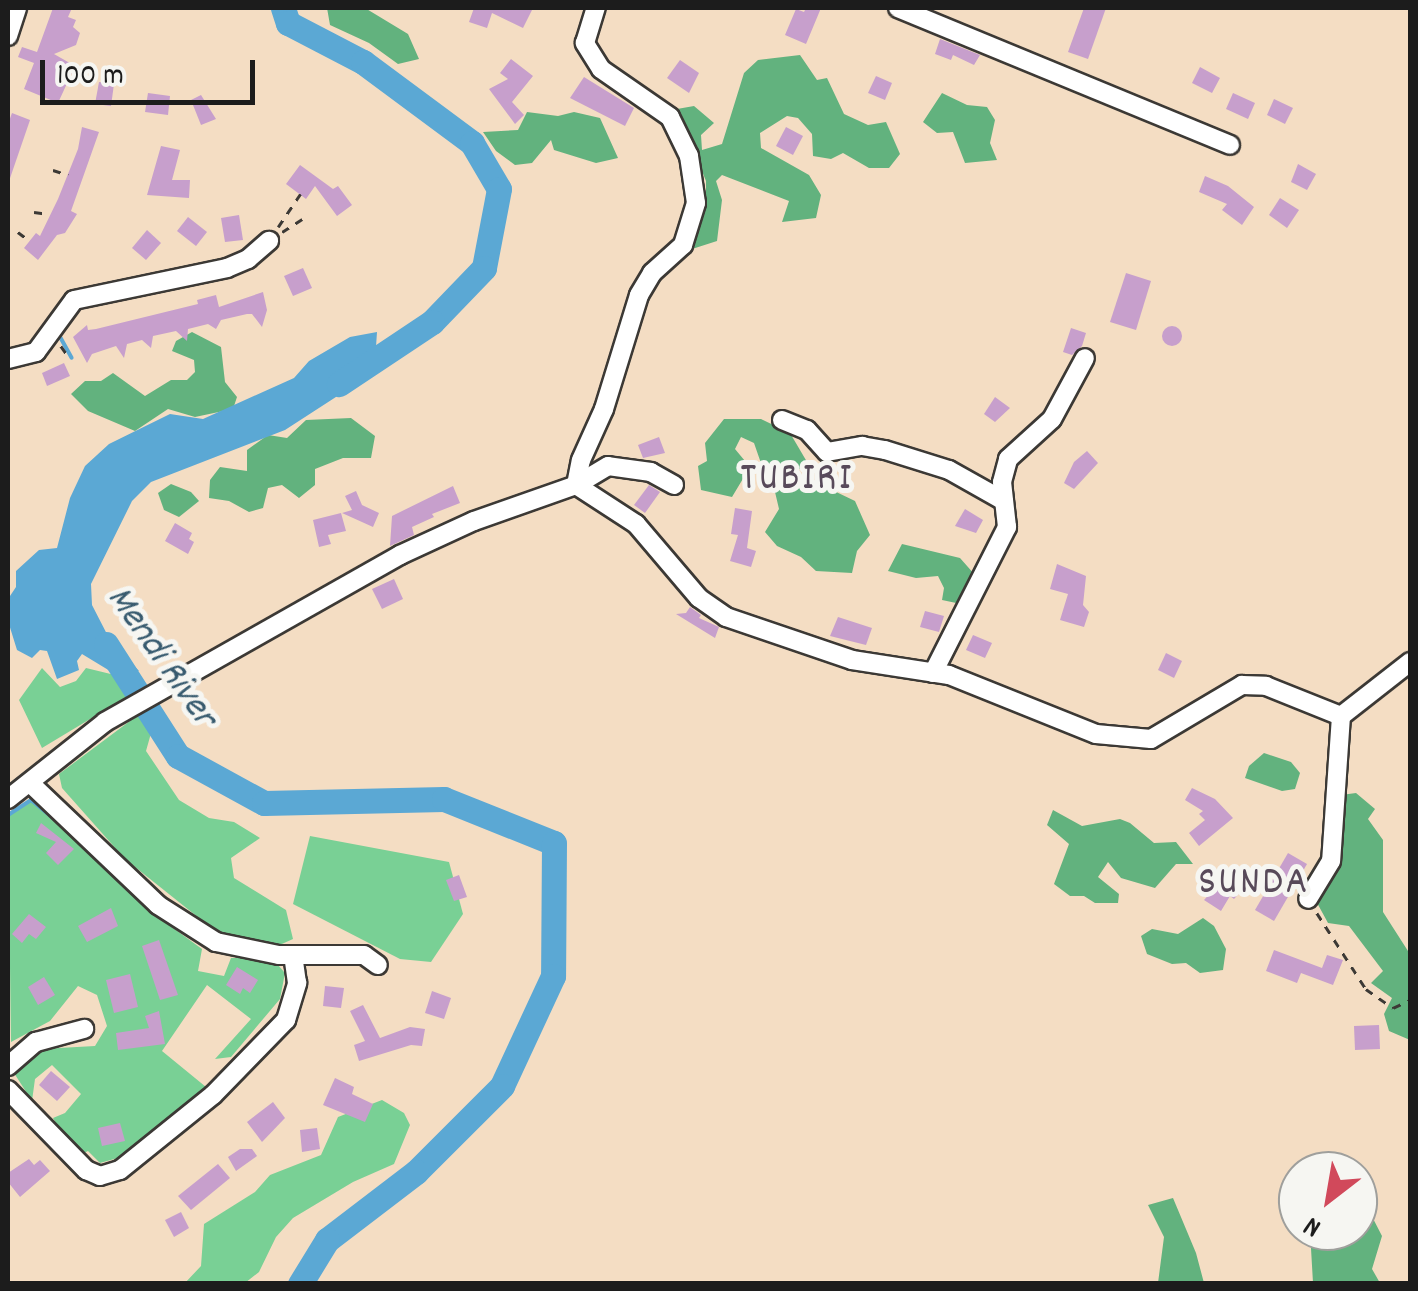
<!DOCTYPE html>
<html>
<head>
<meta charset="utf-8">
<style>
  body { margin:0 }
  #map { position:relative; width:1418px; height:1291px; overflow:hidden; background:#f4ddc3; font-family:Dekko,sans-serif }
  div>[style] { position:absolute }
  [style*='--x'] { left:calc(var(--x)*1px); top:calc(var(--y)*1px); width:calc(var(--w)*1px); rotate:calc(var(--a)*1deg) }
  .green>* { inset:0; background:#79d095 }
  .forest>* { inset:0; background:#62b27e }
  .water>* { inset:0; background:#5ba8d4 }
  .stream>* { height:4px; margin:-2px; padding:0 2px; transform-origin:2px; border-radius:2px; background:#5ba8d4 }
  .river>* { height:25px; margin:-12.5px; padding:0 12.5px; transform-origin:12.5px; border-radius:12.5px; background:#5ba8d4 }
  .building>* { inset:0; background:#c79fcc }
  .round { border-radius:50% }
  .path>* { height:2.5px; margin-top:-1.25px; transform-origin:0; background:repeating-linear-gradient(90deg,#3c3935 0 8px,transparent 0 16px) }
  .roads { filter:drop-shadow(2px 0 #3c3935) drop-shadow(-2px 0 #3c3935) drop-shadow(0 2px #3c3935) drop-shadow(0 -2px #3c3935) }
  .street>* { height:18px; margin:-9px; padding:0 9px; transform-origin:9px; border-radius:9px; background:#fff }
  span { translate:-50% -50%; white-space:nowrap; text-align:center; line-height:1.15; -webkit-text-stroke:10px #f6f6f2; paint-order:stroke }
  .water-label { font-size:38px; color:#385b6f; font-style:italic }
  .quarter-label { font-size:40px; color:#584a5a; letter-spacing:2.5px }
  .frame { position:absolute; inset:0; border:10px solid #1c1c1c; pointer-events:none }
  .north { position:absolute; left:1278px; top:1151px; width:100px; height:100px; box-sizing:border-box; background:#f6f6f2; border:2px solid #9f9f9c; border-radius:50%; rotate:211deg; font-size:28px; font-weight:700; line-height:40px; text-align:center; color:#1c1c1c }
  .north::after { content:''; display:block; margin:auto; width:35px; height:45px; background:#d1495b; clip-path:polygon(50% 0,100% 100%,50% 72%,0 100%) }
  .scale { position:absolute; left:40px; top:60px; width:215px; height:45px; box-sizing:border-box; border:5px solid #1c1c1c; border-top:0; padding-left:12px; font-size:30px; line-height:35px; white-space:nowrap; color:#1c1c1c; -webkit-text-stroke:8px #f6f6f2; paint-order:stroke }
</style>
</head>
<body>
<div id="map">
  <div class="green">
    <div style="clip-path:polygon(42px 668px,60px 687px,76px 681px,86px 668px,123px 677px,135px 692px,42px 748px,19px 700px)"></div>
    <div style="clip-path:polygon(142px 712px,157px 712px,146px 751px,179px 800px,209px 818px,234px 822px,260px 838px,231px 858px,234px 878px,286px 910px,293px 939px,275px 947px,219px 934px,125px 859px,62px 788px,59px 774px)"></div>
    <div style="clip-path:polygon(31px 800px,86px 845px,147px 909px,202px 949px,198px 971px,224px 976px,231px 958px,271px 957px,285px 973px,280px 999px,231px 1057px,215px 1059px,251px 1019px,207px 985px,162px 1051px,206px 1087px,132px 1154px,100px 1163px,88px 1151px,82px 1154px,68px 1144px,53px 1118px,65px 1113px,81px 1094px,52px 1065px,35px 1079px,32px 1101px,14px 1073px,18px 1063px,41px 1049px,95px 1046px,107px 1026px,97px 995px,78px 986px,50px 1021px,11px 1042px,8px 815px)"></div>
    <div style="clip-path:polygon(310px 836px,449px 862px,463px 914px,431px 962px,400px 959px,293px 904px)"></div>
    <div style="clip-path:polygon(382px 1100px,404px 1113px,410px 1125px,394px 1164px,353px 1182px,293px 1218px,276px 1237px,259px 1272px,245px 1283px,184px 1284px,201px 1266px,204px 1224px,255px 1192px,270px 1175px,321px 1155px,338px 1117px)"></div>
  </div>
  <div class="forest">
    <div style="clip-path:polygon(327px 8px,365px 8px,408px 34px,419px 59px,398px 64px,369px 43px,330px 25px)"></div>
    <div style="clip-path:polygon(800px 55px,817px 80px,827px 78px,844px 114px,868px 125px,886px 122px,900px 154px,889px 168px,869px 168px,843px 153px,831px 159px,813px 156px,812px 134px,798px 118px,787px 116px,760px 133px,761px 148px,809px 175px,821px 195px,816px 218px,782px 222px,789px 201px,722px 175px,716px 181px,722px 200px,717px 241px,689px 250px,706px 202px,706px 181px,677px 109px,694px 106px,714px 123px,701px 135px,702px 150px,722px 144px,744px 73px,758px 60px)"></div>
    <div style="clip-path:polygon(942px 93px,967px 105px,987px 107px,995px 120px,990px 143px,997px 160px,965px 163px,953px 132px,937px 133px,923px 122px)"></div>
    <div style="clip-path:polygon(527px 112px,558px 116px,574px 112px,600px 118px,618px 158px,596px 163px,554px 150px,551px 140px,532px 163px,515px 165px,496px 151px,483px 132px,518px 130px)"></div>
    <div style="clip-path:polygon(192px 332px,221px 347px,225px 382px,237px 397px,233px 409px,195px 417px,168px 409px,135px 431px,88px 411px,71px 394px,85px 381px,101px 381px,113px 373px,145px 396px,171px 380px,187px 380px,195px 372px,194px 360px,172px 351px,176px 341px)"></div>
    <div style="clip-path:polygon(351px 418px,375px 436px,371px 458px,343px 458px,315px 469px,315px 485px,299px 498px,282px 485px,268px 488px,263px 508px,249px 512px,229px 501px,209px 498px,210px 480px,220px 467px,247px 471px,247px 450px,268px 435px,287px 438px,306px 420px)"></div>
    <div style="clip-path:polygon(724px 419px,761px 419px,790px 433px,810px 467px,779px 473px,763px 469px,754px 443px,741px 437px,735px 449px,750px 467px,732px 497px,701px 490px,698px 466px,707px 461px,705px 443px)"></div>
    <div style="clip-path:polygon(804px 479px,808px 490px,830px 489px,855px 501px,870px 535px,857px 551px,852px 573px,816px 571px,801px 557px,777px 546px,765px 532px,779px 509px,775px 492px)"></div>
    <div style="clip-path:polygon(171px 484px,191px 492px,199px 501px,179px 517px,164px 510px,158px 493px)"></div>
    <div style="clip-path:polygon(902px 544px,960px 558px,975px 575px,961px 604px,942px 600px,944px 588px,938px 576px,916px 578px,888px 571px)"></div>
    <div style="clip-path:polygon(1264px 753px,1291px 762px,1300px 773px,1295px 789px,1282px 791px,1245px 778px,1249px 766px)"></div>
    <div style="clip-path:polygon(1356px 793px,1375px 809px,1368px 819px,1383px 840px,1383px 912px,1408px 951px,1410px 1040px,1389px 1031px,1384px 1014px,1392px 998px,1371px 983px,1383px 971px,1349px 926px,1328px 923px,1316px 901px,1333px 878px,1341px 795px)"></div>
    <div style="clip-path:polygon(1053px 810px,1082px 826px,1120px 819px,1130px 823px,1154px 843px,1176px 842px,1193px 864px,1176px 864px,1155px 888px,1121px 878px,1108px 862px,1098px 877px,1119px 894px,1118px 903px,1095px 903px,1084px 896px,1070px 896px,1054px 884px,1069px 844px,1047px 825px)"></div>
    <div style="clip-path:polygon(1203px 918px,1214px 926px,1226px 949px,1223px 970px,1200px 973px,1186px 963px,1172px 964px,1147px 954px,1141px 936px,1152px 929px,1178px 934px)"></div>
    <div style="clip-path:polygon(1173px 1198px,1196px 1253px,1204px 1283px,1158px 1283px,1164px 1237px,1148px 1205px)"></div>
    <div style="clip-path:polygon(1364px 1201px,1382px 1236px,1372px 1269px,1380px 1283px,1313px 1283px,1310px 1231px,1358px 1231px,1358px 1202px)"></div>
  </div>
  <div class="water">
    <div style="clip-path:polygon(377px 332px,376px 347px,356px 384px,285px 430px,151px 482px,132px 501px,91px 584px,92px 605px,110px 640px,139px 671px,110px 671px,82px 654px,77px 661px,79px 670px,57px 679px,47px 651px,40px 650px,32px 658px,17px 650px,8px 621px,8px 599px,16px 587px,16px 571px,39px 550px,57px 548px,70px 498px,85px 466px,109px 444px,170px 414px,203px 419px,294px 378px,309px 361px,350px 337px)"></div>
  </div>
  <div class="stream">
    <div style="--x:59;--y:335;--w:26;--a:61"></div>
    <div style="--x:8;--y:787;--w:65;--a:-38.1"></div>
    <div style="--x:8;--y:815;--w:27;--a:-33"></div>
    <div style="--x:31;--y:800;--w:41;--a:39.1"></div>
  </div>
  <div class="river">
    <div style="--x:283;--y:8;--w:16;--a:72"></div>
    <div style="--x:288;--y:23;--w:85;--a:27.5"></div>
    <div style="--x:363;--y:62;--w:136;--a:36.6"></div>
    <div style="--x:472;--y:143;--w:53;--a:59.6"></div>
    <div style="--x:499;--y:189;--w:80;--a:100.8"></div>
    <div style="--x:484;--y:268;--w:75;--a:133.9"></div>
    <div style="--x:432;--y:322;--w:112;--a:146.3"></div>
    <div style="--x:106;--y:644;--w:133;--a:57.3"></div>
    <div style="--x:178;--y:756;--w:98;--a:28.7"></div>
    <div style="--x:264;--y:803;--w:180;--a:-1.3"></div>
    <div style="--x:444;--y:799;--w:118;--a:21.8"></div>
    <div style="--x:554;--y:843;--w:133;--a:90.4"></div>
    <div style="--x:553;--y:976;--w:121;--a:114.9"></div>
    <div style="--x:502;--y:1086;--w:122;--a:135"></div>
    <div style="--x:416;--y:1172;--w:112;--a:142.6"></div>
    <div style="--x:327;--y:1240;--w:52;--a:121.5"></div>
  </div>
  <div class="building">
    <div style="clip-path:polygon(53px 8px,72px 8px,68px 17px,76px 20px,73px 27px,80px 33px,76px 45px,54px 54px,75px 66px,58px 103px,24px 89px,34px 63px,18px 57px,22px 47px,37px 52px)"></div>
    <div style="clip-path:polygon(474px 8px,533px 8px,523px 28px,492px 13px,487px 28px,469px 22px)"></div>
    <div style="clip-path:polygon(806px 8px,821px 8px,806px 44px,785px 35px,796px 9px,804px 12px)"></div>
    <div style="clip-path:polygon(1084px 8px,1106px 8px,1088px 59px,1068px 52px)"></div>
    <div style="clip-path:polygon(940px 39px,980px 55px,974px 65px,953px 55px,951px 60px,935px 54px)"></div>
    <div style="clip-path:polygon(511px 59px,533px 76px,512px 102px,524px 115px,515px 124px,489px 89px,508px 79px,500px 73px)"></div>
    <div style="clip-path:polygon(680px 60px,699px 73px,689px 93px,667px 78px)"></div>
    <div style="clip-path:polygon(1200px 67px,1220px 78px,1212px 93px,1192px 83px)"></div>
    <div style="clip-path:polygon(876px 76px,892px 83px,885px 100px,868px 93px)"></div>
    <div style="clip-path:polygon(584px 77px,634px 108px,625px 126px,570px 98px)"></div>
    <div style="clip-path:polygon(99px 82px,114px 84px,111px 106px,95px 104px)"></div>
    <div style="clip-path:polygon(148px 93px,170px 96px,168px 115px,145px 112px)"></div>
    <div style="clip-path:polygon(1233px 93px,1255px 103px,1248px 119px,1226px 109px)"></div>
    <div style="clip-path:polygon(201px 95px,216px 119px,201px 125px,191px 100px)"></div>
    <div style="clip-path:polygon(1274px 99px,1293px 108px,1285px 124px,1267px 115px)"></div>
    <div style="clip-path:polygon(12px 113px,30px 120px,8px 184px,8px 124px)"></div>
    <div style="clip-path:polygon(82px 127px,99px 132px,71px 211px,77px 214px,65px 233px,57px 235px,38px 260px,24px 248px,36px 233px,40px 236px,58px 199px,78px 149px)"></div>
    <div style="clip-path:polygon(786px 127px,803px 136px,793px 155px,776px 146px)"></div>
    <div style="clip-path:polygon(161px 146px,180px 150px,172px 180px,190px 180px,189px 198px,147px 195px)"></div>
    <div style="clip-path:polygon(1298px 164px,1316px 174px,1307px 190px,1291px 182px)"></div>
    <div style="clip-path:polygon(300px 165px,333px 189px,338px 186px,352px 205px,337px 216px,315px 186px,306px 199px,286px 184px)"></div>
    <div style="clip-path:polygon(1205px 176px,1228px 186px,1254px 207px,1242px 225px,1222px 210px,1227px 204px,1199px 192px)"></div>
    <div style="clip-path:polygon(1280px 198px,1299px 210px,1287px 228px,1269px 215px)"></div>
    <div style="clip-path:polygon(239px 215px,243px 240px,225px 242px,221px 218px)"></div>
    <div style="clip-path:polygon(188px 217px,207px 232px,196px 246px,177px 231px)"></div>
    <div style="clip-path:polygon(147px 230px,161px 243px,146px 260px,132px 248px)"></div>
    <div style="clip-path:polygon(303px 268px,312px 288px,293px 296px,284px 276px)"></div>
    <div style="clip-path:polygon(1126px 273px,1151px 281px,1136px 330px,1110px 322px)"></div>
    <div style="clip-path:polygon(263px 292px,267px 310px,262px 327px,252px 314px,247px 314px,221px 320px,216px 329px,208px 324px,188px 329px,187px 341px,176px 331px,153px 336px,151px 348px,142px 340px,127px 344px,124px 358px,116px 346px,92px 354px,87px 363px,73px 337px,87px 325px,88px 330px,96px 329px,198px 304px,197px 300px,216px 295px,219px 307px)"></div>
    <div class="round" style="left:1162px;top:326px;width:20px;height:20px"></div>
    <div style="clip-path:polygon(1071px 328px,1086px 333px,1082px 346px,1072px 355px,1063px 352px)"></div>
    <div style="clip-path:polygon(64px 363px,70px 376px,47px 386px,42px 373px)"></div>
    <div style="clip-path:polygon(995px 397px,1010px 408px,995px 422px,984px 414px)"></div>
    <div style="clip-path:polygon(659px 437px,665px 453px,643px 458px,638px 445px)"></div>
    <div style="clip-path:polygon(1087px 451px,1098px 463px,1074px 489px,1064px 483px,1074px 462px)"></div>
    <div style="clip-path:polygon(649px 485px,660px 492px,645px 513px,634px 505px)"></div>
    <div style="clip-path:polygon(453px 486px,460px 503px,432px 514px,434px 517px,412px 527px,414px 535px,390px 546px,392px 516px)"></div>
    <div style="clip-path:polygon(356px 491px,362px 505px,379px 513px,373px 527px,342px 513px,352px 510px,345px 496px)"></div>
    <div style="clip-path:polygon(735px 508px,752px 511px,747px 548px,756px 551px,751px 567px,730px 561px,738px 535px,731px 534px)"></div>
    <div style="clip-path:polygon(965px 509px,983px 520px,976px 533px,955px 526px)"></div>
    <div style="clip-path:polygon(341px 513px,346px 531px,328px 535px,331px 544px,319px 547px,313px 520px)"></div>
    <div style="clip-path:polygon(175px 523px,192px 533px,189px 539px,194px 542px,188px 554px,165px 541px)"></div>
    <div style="clip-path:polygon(1057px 564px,1086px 576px,1083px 605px,1089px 612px,1084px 627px,1060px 620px,1068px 594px,1050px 589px)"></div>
    <div style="clip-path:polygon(394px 579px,403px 599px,382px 609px,372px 589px)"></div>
    <div style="clip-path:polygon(690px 607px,701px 615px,699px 618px,719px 627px,715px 638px,676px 614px,686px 613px)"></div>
    <div style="clip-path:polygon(925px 611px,944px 616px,939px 632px,920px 627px)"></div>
    <div style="clip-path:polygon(838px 617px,872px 628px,866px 645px,830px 636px)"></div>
    <div style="clip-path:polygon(973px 635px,992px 643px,985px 658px,966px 650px)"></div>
    <div style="clip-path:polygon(1166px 653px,1182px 661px,1174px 678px,1158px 670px)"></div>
    <div style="clip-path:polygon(1192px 788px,1215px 799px,1233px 818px,1199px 846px,1189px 833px,1205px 820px,1199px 814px,1203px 811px,1185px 800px)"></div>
    <div style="clip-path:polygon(41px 823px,74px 849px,58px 865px,46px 853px,56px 842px,36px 833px)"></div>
    <div style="clip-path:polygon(1288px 853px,1307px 864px,1274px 921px,1255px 910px)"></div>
    <div style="clip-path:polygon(1231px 871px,1246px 886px,1234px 899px,1230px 896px,1221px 911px,1204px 900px)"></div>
    <div style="clip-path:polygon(459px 875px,467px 897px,454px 901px,446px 880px)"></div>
    <div style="clip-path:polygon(111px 908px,118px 926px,87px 942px,78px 926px)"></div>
    <div style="clip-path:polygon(29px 914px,46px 927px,36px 939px,29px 934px,22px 943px,12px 934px)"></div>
    <div style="clip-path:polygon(159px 940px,178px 995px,160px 1000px,142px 946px)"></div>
    <div style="clip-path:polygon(1274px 950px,1322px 968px,1327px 955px,1343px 960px,1333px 985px,1301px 973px,1297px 983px,1266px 971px)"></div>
    <div style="clip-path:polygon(237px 967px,258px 980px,250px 993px,243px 988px,240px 994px,226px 985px)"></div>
    <div style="clip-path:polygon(130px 974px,138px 1007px,114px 1013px,106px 980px)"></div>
    <div style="clip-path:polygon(44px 977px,55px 995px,38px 1005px,28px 987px)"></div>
    <div style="clip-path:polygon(325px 986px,344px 988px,341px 1008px,323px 1006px)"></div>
    <div style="clip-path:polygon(432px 991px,451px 998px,444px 1019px,425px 1013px)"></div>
    <div style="clip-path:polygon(363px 1005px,380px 1038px,410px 1027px,425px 1029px,422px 1046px,411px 1045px,359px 1061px,354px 1045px,365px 1041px,350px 1011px)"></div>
    <div style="clip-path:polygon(159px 1011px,165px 1044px,118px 1050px,116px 1033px,149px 1028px,145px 1016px)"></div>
    <div style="clip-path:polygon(1379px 1025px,1380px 1049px,1355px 1050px,1354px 1026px)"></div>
    <div style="clip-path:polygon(51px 1071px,70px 1087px,57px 1101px,39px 1085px)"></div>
    <div style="clip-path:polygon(335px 1078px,354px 1087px,352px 1094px,373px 1104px,365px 1122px,323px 1105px)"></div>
    <div style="clip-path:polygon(273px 1102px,285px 1118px,262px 1142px,247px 1122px)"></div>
    <div style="clip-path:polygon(120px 1123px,125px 1141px,102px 1146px,98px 1128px)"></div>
    <div style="clip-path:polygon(317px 1128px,320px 1149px,302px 1152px,300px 1130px)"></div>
    <div style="clip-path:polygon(240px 1149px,252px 1149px,257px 1156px,236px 1171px,228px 1157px)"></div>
    <div style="clip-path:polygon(29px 1159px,34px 1165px,40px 1160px,50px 1171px,20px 1197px,8px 1182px,8px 1173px)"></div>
    <div style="clip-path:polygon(218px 1164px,230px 1178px,191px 1210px,178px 1196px)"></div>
    <div style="clip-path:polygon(181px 1212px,189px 1228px,174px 1237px,165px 1220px)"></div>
  </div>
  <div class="path">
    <div style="--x:53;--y:170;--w:16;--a:18"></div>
    <div style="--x:34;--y:212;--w:15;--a:8"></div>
    <div style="--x:278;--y:227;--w:40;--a:-56"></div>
    <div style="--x:18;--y:232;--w:15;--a:37"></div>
    <div style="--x:282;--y:232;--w:24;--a:-33"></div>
    <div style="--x:61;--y:346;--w:12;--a:55"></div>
    <div style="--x:1317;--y:913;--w:90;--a:57.2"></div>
    <div style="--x:1366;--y:989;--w:33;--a:35"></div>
    <div style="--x:1393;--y:1008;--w:19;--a:-25"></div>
  </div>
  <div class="roads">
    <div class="street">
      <div style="--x:898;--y:8;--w:359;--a:22.4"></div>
      <div style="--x:8;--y:36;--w:29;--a:-72"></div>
      <div style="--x:8;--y:359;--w:29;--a:-14"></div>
      <div style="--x:36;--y:352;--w:64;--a:-53.8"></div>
      <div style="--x:74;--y:300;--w:156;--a:-11.8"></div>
      <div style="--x:227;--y:268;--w:23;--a:-23"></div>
      <div style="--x:248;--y:259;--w:28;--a:-41"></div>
      <div style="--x:782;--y:420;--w:27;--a:22"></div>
      <div style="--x:807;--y:430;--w:30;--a:48"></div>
      <div style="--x:827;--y:452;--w:36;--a:-10"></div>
      <div style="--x:862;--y:446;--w:23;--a:10"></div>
      <div style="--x:885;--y:450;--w:67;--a:17.4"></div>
      <div style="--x:949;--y:470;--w:63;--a:29.4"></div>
      <div style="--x:674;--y:485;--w:26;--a:-151"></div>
      <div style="--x:651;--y:472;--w:43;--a:-172.1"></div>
      <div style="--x:608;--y:466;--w:37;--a:149"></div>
      <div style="--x:576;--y:485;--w:72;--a:33"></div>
      <div style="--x:636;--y:524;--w:97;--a:49.6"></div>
      <div style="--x:699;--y:598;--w:33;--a:35"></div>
      <div style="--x:726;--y:617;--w:133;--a:18.8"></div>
      <div style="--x:852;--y:660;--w:98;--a:8.8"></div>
      <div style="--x:949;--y:675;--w:158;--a:21.9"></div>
      <div style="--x:1096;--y:734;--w:55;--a:5.2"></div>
      <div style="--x:1151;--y:739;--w:106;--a:-30.7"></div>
      <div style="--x:1242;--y:685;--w:24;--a:2"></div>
      <div style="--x:1266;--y:686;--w:81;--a:21.8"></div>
      <div style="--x:1341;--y:716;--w:145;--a:93.9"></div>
      <div style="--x:1331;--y:861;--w:44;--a:121.2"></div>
      <div style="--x:933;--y:673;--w:164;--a:-63.1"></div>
      <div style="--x:1007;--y:527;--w:45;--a:-96.3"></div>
      <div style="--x:1002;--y:482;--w:24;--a:-75"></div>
      <div style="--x:1008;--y:459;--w:59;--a:-42.3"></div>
      <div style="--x:1052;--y:419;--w:69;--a:-61.6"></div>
      <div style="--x:1341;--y:716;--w:88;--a:-38"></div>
      <div style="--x:30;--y:783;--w:177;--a:43.6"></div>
      <div style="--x:158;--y:905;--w:69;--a:32.5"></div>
      <div style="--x:216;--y:942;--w:64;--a:11.7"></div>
      <div style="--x:279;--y:955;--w:85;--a:0"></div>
      <div style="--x:364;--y:955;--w:17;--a:36"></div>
      <div style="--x:8;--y:799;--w:124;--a:-38.4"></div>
      <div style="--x:105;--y:722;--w:339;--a:-29.5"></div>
      <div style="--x:400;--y:555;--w:81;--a:-24.7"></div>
      <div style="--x:474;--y:521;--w:108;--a:-19.4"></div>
      <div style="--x:576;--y:485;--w:25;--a:-79"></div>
      <div style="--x:581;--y:460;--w:56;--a:-65.7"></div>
      <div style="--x:604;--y:409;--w:119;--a:-72.9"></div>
      <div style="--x:639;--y:295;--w:26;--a:-59"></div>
      <div style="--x:652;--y:273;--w:42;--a:-42.1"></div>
      <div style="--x:683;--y:245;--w:44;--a:-72.8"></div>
      <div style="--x:696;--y:203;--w:48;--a:-98.5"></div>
      <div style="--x:689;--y:156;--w:43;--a:-116"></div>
      <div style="--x:670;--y:117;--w:84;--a:-145.2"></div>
      <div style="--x:601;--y:69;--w:31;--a:-122"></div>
      <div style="--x:585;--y:43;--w:37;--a:-73"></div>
      <div style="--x:8;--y:1066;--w:37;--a:-41"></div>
      <div style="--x:36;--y:1042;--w:50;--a:-15.2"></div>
      <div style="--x:8;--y:1090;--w:112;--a:45.7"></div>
      <div style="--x:86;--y:1170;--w:15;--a:23"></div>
      <div style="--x:100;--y:1176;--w:21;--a:-17"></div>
      <div style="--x:120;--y:1170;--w:119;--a:-38.9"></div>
      <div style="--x:213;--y:1095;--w:105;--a:-45.8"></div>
      <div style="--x:286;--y:1020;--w:39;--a:-73"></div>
      <div style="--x:297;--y:983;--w:28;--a:-98"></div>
    </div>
  </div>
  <div class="water-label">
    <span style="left:160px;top:658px;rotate:55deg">Mendi River</span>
  </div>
  <div class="quarter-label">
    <span style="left:797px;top:481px">TUBIRI</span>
    <span style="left:1254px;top:885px">SUNDA</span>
  </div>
  <div class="frame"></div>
  <div class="north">N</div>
  <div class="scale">100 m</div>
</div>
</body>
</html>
